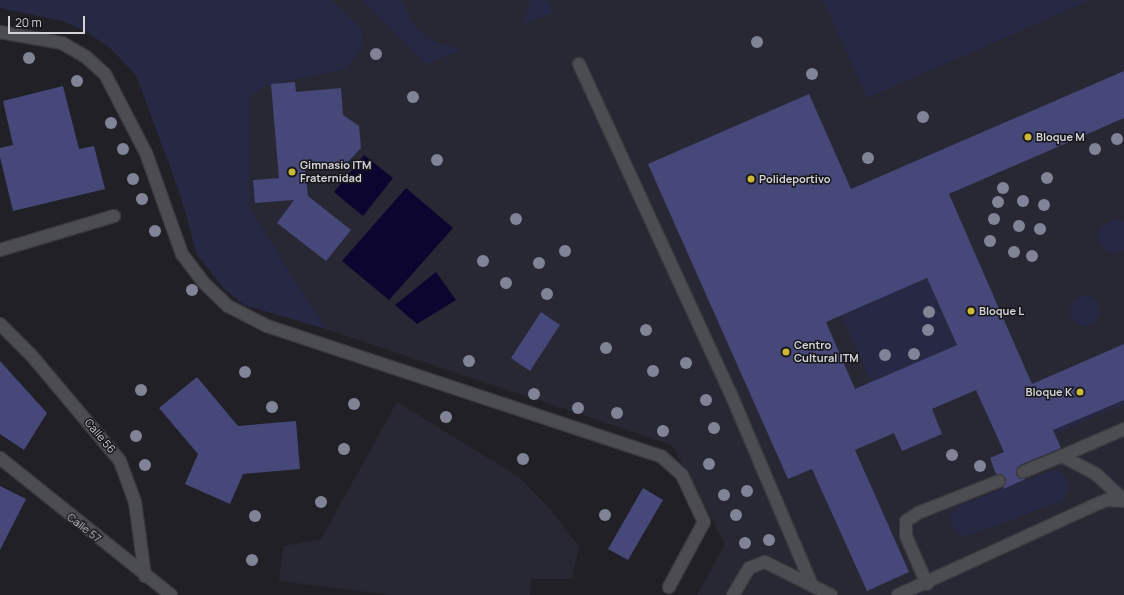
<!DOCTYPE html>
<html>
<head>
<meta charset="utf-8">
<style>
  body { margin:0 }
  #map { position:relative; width:1124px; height:595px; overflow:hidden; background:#202026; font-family:Manrope,sans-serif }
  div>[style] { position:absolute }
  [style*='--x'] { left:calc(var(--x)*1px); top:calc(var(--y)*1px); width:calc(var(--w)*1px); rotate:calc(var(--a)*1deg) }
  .built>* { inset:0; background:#272833 }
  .green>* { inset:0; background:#262844 }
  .round { border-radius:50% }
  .water>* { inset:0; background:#0b0530 }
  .building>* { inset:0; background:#454879 }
  .roads { filter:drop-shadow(1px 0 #3a3a3f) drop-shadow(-1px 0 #3a3a3f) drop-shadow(0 1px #3a3a3f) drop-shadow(0 -1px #3a3a3f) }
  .lane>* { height:12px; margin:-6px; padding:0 6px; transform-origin:6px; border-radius:6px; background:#4c4d53 }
  .street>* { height:12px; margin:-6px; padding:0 6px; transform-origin:6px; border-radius:6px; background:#4c4d53 }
  .trees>* { width:12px; height:12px; margin:-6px; border-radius:50%; background:#818397 }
  .dots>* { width:11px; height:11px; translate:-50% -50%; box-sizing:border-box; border:2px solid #17171c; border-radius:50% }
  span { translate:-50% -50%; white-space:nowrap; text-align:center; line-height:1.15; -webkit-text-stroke:3px #17171c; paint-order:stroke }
  .poi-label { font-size:11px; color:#d3d3d7; font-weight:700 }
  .left { translate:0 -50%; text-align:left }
  .right { translate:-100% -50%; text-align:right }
  .street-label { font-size:11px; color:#d3d3d7 }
  .scale { position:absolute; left:8px; top:16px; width:77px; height:18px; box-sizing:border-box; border:2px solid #d3d3d7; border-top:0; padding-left:5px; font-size:12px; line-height:14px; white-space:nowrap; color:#d3d3d7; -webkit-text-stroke:3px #17171c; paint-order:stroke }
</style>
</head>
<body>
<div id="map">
  <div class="built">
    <div style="clip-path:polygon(246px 0,1124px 0,1124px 595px,697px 595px,725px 544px,672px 445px,326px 329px,250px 208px)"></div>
    <div style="clip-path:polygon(397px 402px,519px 477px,550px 509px,579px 547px,572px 579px,531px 579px,530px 595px,391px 595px,279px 581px,283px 546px,321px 539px)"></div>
  </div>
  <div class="green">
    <div style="clip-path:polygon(0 0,331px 0,362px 30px,364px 44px,347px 69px,263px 86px,249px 97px,250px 208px,326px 329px,244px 305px,224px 289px,197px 255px,180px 194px,136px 75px,111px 49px,87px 32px,62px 21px,0 8px)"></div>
    <div style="clip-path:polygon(362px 0,402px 0,411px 22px,422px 33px,435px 42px,461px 50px,426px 64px)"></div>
    <div style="clip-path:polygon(530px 0,548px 0,553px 13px,522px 25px)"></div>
    <div style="clip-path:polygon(823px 0,1091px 0,867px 98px)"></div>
    <div style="clip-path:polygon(1116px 219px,1124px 222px,1124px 250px,1113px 253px,1106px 251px,1097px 239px,1102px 225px)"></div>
    <div style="clip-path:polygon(927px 278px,957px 345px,871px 382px,841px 315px)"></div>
    <div class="round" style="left:1070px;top:296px;width:30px;height:30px"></div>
    <div style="clip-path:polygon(1124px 400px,1124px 404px,1055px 434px,1053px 430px)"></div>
    <div style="clip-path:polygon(1052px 470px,1059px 471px,1069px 482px,1069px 490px,1062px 501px,970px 535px,963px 536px,952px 528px,950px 517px,958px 506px)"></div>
  </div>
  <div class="water">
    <div style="clip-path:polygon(364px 155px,393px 178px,363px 216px,334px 192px)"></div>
    <div style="clip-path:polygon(406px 188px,453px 228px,389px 300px,342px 261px)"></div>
    <div style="clip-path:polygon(436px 272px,456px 300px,417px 324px,395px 305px)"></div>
  </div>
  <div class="building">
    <div style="clip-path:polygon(evenodd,1124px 71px,1124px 118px,949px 194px,1032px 384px,1124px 344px,1124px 400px,1053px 430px,1061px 448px,1020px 465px,1016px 475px,1026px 479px,1003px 489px,1006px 478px,996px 474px,990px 458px,1004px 452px,976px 390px,932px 409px,942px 434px,902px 451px,894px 433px,855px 450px,909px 572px,867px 591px,812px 469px,788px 479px,648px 164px,809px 94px,851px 189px,1124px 71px,927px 278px,957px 345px,855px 389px,826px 322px,927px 278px)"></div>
    <div style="clip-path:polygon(295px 82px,296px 92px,341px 88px,343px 115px,359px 126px,361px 148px,347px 163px,305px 167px,308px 196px,351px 230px,326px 261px,277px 223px,294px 200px,255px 203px,253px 180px,279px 178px,271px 84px)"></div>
    <div style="clip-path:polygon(63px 86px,79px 149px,94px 146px,105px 189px,13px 211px,0 157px,0 148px,13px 145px,3px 101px)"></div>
    <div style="clip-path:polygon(541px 312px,560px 325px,530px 371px,511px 358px)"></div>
    <div style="clip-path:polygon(0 361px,47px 413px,24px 450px,0 434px)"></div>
    <div style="clip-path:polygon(197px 377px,238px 426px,296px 421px,300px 469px,243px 474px,230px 504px,185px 484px,198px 454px,159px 408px)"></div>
    <div style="clip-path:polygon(0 486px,26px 499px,0 550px)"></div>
    <div style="clip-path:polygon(643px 488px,663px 500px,628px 560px,608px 549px)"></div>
  </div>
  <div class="roads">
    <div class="lane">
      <div style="--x:0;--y:32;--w:63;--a:10.1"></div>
      <div style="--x:62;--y:43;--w:28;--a:30"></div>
      <div style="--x:86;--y:57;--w:25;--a:42"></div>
      <div style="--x:105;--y:74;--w:89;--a:62.6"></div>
      <div style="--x:146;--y:153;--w:107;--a:70.4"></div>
      <div style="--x:182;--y:254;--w:35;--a:53"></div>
      <div style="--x:203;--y:282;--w:35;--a:44"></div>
      <div style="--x:228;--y:306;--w:44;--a:27.1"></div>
      <div style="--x:267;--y:326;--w:415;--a:18.3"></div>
      <div style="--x:661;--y:456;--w:28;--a:42"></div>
      <div style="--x:682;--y:475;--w:52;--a:64.9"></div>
      <div style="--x:704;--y:522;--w:74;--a:118.3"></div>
      <div style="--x:579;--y:64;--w:361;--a:65.3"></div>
      <div style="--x:730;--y:392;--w:210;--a:67"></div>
      <div style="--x:0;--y:250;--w:119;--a:-16.6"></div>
      <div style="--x:1062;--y:456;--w:68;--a:-23.5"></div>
      <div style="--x:1023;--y:472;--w:42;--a:-22.3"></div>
      <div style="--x:1062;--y:456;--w:38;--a:28"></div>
      <div style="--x:1096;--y:474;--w:38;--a:43"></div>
      <div style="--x:927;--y:584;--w:52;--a:-113.6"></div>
      <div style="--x:906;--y:536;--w:15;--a:-90"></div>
      <div style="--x:906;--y:521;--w:14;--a:-34"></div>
      <div style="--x:918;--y:513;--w:87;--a:-21.6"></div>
      <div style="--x:733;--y:595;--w:31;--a:-59"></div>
      <div style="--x:749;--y:568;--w:17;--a:-21"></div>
      <div style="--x:765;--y:562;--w:74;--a:26.6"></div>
      <div style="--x:898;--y:595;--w:213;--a:-24.6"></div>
      <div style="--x:1092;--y:506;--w:16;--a:-22"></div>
      <div style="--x:1107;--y:500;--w:17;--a:3"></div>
    </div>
    <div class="street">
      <div style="--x:0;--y:324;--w:45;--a:45"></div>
      <div style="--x:32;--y:356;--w:137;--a:50"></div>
      <div style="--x:120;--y:461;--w:44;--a:69.9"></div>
      <div style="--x:135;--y:502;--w:75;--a:82.3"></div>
      <div style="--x:0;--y:458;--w:219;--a:38.7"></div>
    </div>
  </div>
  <div class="trees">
    <div style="left:757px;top:42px"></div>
    <div style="left:376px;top:54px"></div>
    <div style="left:29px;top:58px"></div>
    <div style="left:812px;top:74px"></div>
    <div style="left:77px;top:81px"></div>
    <div style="left:413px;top:97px"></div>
    <div style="left:923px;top:117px"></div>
    <div style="left:111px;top:123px"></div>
    <div style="left:1117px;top:139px"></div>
    <div style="left:123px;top:149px"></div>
    <div style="left:1095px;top:149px"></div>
    <div style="left:868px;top:158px"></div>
    <div style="left:437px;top:160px"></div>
    <div style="left:1047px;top:178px"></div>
    <div style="left:133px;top:179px"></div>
    <div style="left:1003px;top:188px"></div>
    <div style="left:142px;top:199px"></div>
    <div style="left:1023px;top:201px"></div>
    <div style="left:998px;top:202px"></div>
    <div style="left:1044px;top:205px"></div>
    <div style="left:516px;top:219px"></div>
    <div style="left:994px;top:219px"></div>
    <div style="left:1019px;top:226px"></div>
    <div style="left:1040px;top:229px"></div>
    <div style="left:155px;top:231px"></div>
    <div style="left:990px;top:241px"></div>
    <div style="left:565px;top:251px"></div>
    <div style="left:1014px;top:252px"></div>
    <div style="left:1032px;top:256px"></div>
    <div style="left:483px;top:261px"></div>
    <div style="left:539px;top:263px"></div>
    <div style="left:506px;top:283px"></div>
    <div style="left:192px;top:290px"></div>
    <div style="left:547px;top:294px"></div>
    <div style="left:929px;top:312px"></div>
    <div style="left:646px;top:330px"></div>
    <div style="left:928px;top:330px"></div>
    <div style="left:606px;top:348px"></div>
    <div style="left:914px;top:354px"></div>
    <div style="left:885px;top:355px"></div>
    <div style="left:469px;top:361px"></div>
    <div style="left:686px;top:363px"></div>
    <div style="left:653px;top:371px"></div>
    <div style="left:245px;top:372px"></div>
    <div style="left:141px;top:390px"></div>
    <div style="left:534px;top:394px"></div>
    <div style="left:706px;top:400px"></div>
    <div style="left:354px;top:404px"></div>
    <div style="left:272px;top:407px"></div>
    <div style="left:578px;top:408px"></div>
    <div style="left:617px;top:413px"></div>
    <div style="left:446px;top:417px"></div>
    <div style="left:714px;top:428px"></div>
    <div style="left:663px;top:431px"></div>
    <div style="left:136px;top:436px"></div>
    <div style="left:344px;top:449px"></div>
    <div style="left:952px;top:455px"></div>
    <div style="left:523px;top:459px"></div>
    <div style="left:709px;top:464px"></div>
    <div style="left:145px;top:465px"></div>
    <div style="left:980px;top:466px"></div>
    <div style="left:747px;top:491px"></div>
    <div style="left:724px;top:495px"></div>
    <div style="left:321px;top:502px"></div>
    <div style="left:605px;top:515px"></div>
    <div style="left:736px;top:515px"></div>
    <div style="left:255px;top:516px"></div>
    <div style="left:769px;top:540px"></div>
    <div style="left:745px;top:543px"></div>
    <div style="left:252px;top:560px"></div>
  </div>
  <div class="dots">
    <div style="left:1028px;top:137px;background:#cdb938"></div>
    <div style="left:292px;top:172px;background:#cdb938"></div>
    <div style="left:751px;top:179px;background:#cdb938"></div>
    <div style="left:971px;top:311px;background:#cdb938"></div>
    <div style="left:786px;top:352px;background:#cdb938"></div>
    <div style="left:1080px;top:392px;background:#cdb938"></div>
  </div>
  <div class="poi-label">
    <span class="left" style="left:1036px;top:137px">Bloque M</span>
    <span class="left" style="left:300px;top:172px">Gimnasio ITM<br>Fraternidad</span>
    <span class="left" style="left:759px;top:179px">Polideportivo</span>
    <span class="left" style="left:979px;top:311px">Bloque L</span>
    <span class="left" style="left:794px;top:352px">Centro<br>Cultural ITM</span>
    <span class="right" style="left:1072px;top:392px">Bloque K</span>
  </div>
  <div class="street-label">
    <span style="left:100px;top:436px;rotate:50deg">Calle 56</span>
    <span style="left:84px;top:528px;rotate:38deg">Calle 57</span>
  </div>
  <div class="scale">20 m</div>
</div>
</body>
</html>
